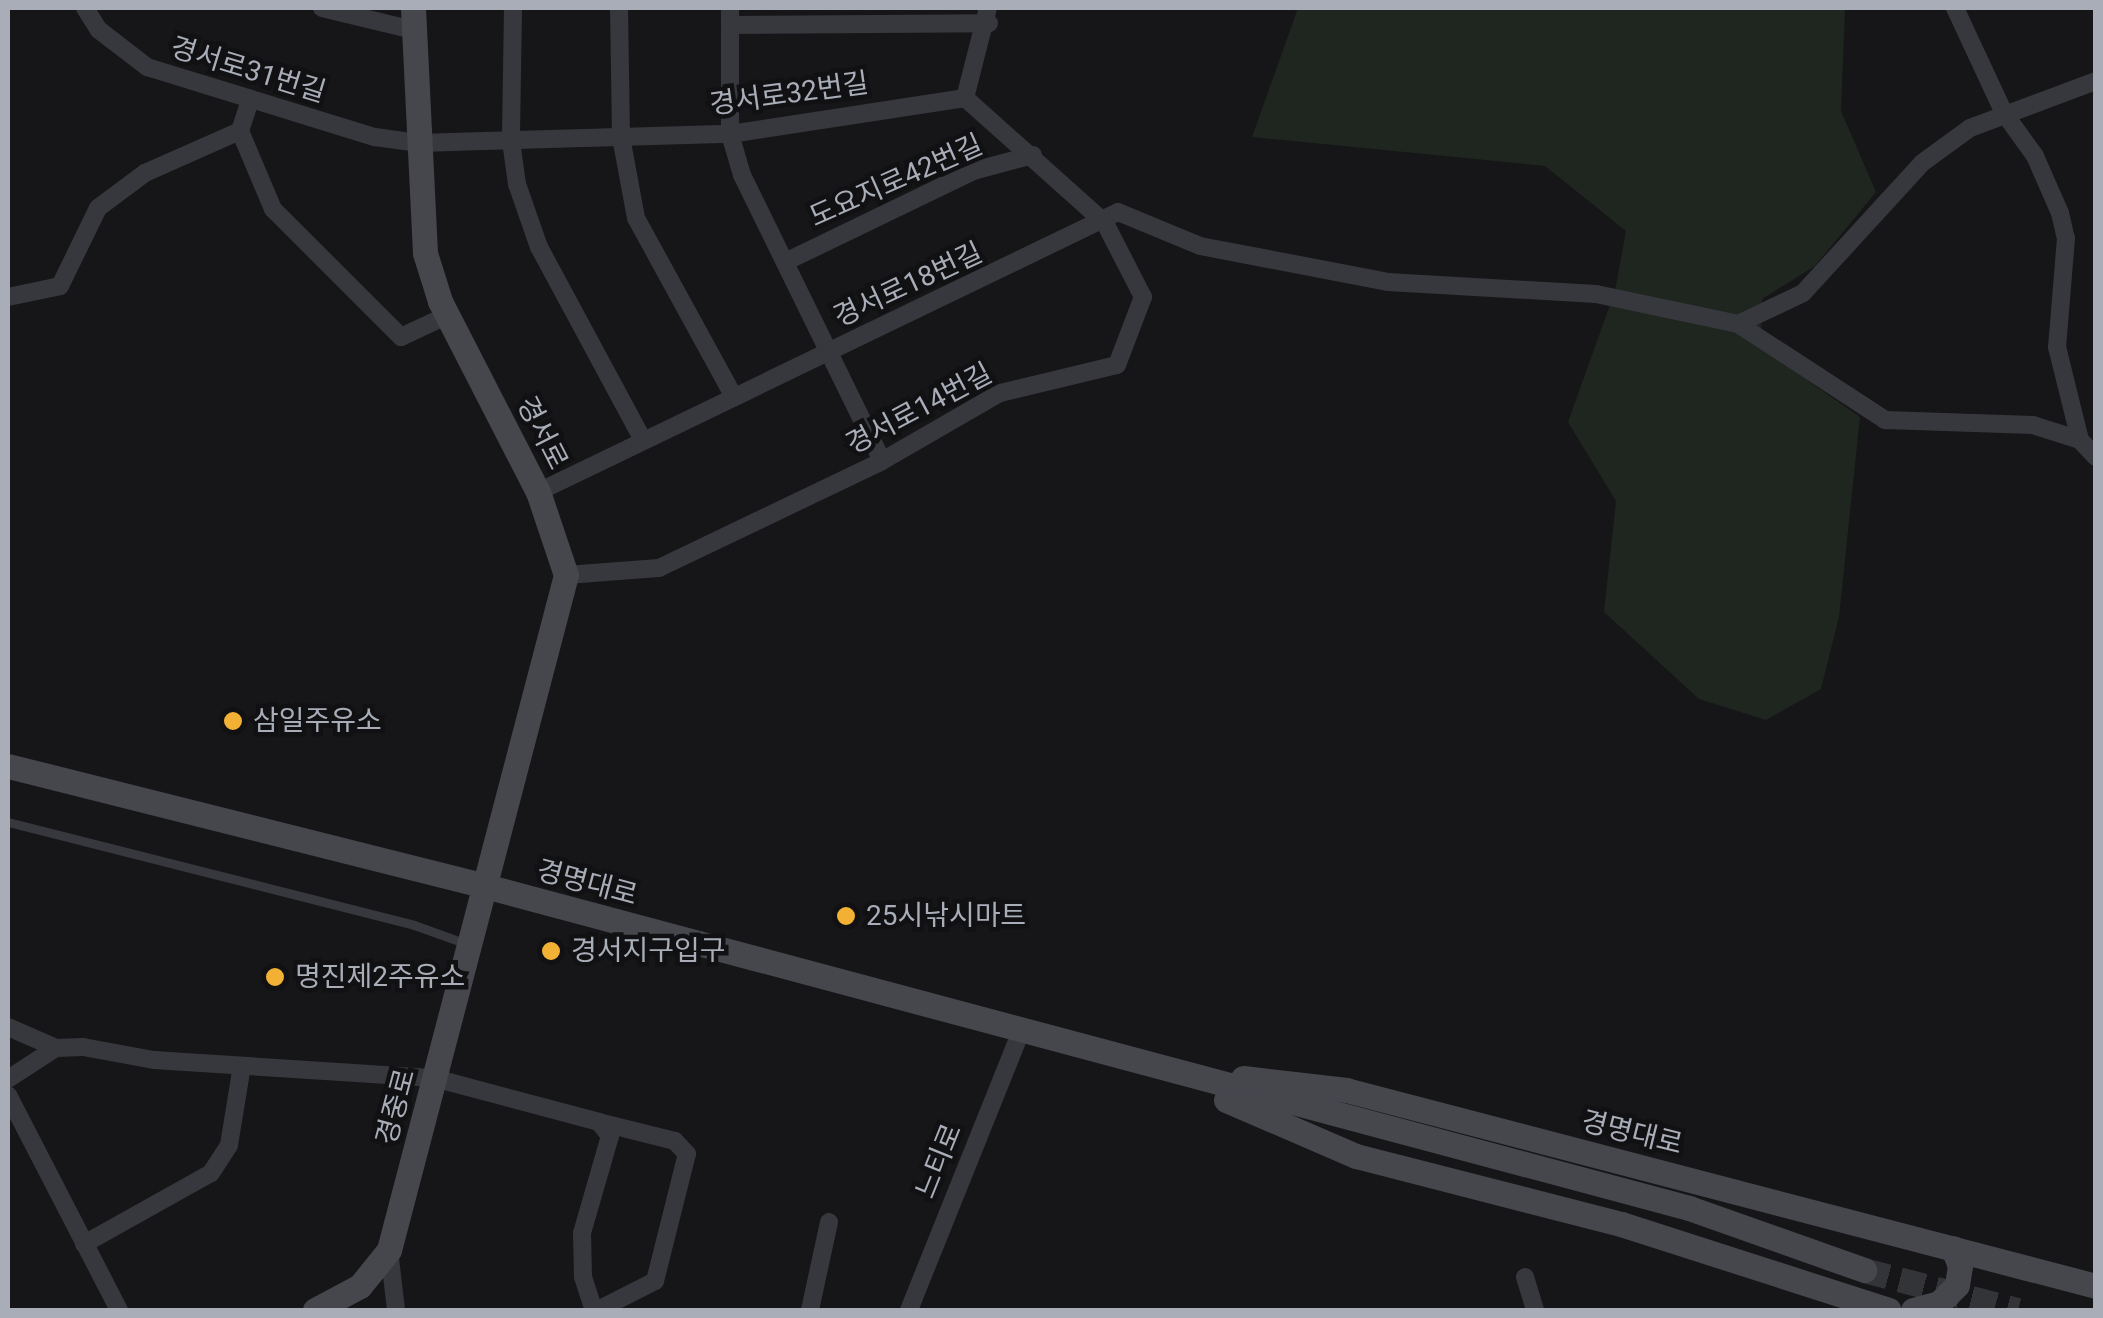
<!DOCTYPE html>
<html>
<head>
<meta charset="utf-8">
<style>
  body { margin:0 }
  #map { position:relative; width:2103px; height:1318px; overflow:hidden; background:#161618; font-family:Roboto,"Noto Sans KR",sans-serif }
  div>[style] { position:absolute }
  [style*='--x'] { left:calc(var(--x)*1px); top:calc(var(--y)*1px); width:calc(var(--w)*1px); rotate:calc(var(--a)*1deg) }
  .green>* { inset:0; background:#1e261f }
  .secondary-tunnel>* { height:25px; margin-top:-12.5px; transform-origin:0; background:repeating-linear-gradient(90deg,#333438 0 25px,transparent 0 37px) }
  .lane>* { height:9px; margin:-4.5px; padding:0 4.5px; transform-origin:4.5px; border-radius:4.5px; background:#37383d }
  .street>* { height:18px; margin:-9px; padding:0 9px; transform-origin:9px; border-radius:9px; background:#37383d }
  .secondary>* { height:25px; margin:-12.5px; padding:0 12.5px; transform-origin:12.5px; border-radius:12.5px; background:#45474d }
  .dots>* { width:28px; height:28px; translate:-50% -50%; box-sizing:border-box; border:5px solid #111113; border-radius:50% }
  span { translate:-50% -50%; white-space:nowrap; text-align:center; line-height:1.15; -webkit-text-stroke:9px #111113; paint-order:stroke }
  .street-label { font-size:28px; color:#a8adb8 }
  .poi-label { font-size:28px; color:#a8adb8 }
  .left { translate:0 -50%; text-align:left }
  .frame { position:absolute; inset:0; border:10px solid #a8adb8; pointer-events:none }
</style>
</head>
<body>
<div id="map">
  <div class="green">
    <div style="clip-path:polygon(1298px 8px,1845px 8px,1841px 111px,1876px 192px,1815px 266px,1762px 299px,1761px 348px,1860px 417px,1839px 617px,1821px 689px,1766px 720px,1699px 699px,1604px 612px,1616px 501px,1568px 422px,1615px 291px,1626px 231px,1545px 166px,1252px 137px)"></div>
  </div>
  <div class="secondary-tunnel">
    <div style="--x:1864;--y:1270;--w:159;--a:14.6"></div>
  </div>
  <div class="lane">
    <div style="--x:8;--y:822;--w:419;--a:14.2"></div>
    <div style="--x:414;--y:925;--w:56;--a:19.7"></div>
  </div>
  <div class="street">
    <div style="--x:85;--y:8;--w:26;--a:58"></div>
    <div style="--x:99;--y:30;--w:61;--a:37.6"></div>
    <div style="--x:147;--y:67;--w:239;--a:17.1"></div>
    <div style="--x:375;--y:137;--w:43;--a:7.9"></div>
    <div style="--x:418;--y:143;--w:312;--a:-1.7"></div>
    <div style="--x:730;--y:134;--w:238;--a:-8.7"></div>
    <div style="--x:322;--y:8;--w:94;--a:13.6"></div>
    <div style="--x:513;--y:8;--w:133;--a:90.9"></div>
    <div style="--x:511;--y:141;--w:43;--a:82.1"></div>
    <div style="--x:517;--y:184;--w:67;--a:70.8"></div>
    <div style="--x:539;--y:247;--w:219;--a:61.7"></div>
    <div style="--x:619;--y:8;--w:129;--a:89.1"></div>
    <div style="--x:621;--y:137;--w:82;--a:79.5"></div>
    <div style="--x:636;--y:218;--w:204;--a:61.3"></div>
    <div style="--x:730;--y:8;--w:126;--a:90"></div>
    <div style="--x:730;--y:134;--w:43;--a:73.7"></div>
    <div style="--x:742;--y:175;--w:318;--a:63.9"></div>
    <div style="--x:1955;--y:8;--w:116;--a:65"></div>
    <div style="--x:2004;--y:113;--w:53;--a:54.2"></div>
    <div style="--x:2035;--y:156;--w:62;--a:66.3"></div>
    <div style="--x:2060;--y:213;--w:26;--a:77"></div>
    <div style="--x:2066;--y:238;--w:109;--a:94.7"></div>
    <div style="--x:2057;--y:347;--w:96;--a:76.1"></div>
    <div style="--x:2080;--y:440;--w:23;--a:47"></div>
    <div style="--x:730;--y:25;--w:259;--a:-0.4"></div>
    <div style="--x:240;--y:131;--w:85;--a:67.1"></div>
    <div style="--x:273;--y:209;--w:181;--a:45"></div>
    <div style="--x:401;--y:337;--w:52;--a:-25.1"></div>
    <div style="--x:785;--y:262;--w:209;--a:-25.8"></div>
    <div style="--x:973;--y:171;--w:62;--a:-14.9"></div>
    <div style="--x:8;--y:297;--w:53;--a:-11.9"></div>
    <div style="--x:60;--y:286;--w:87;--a:-64"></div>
    <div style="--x:98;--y:208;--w:59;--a:-36.7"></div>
    <div style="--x:145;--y:173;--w:104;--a:-23.9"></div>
    <div style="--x:240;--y:131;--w:32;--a:-72"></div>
    <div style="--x:1738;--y:324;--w:176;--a:33.1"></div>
    <div style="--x:1885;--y:420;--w:148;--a:1.9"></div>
    <div style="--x:2033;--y:425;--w:49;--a:17.7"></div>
    <div style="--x:538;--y:492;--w:644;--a:-25.77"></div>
    <div style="--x:1118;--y:212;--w:89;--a:22.5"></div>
    <div style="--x:1200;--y:246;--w:191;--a:10.8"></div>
    <div style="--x:1388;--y:282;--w:208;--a:3.3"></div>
    <div style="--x:1596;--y:294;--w:145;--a:11.9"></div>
    <div style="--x:1738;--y:324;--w:72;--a:-25.5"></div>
    <div style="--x:1803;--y:293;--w:176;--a:-47.5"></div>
    <div style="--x:1922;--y:163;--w:59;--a:-36.1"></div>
    <div style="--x:1970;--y:128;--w:134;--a:-20.5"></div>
    <div style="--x:566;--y:575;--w:93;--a:-4.3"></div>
    <div style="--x:659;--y:568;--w:247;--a:-25.6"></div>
    <div style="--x:882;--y:461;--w:136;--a:-30"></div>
    <div style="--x:1000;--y:393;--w:120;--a:-13.5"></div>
    <div style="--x:1117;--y:365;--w:73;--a:-69.1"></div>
    <div style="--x:1143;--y:297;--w:83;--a:-117.2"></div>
    <div style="--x:1105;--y:223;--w:188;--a:-138.2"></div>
    <div style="--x:965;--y:98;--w:93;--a:-75.7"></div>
    <div style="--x:8;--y:1027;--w:52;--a:23.6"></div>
    <div style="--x:8;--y:1079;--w:57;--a:-32.9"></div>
    <div style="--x:56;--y:1048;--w:27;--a:-2"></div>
    <div style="--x:83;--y:1047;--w:72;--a:10.4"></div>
    <div style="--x:154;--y:1060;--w:281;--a:3.7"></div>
    <div style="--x:434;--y:1078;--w:171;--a:14.9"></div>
    <div style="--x:599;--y:1122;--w:18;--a:52"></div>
    <div style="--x:610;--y:1136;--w:101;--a:106.1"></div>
    <div style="--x:582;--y:1233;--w:44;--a:88.7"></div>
    <div style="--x:583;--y:1277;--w:35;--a:72"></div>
    <div style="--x:8;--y:1095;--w:242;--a:62.7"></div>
    <div style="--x:84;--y:1244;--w:145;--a:-29.2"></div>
    <div style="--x:211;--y:1173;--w:33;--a:-57"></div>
    <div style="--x:229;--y:1145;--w:80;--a:-80.7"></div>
    <div style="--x:389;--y:1250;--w:60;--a:83.3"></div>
    <div style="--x:1525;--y:1277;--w:34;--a:73"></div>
    <div style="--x:598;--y:1310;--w:64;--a:-27"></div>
    <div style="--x:655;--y:1281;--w:131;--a:-75.9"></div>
    <div style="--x:687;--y:1154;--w:18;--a:-133"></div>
    <div style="--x:675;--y:1141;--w:78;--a:-166"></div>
    <div style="--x:810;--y:1310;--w:90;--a:-77.8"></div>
    <div style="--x:909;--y:1310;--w:301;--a:-68.1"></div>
  </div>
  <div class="secondary">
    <div style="--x:8;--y:766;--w:492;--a:14.1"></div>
    <div style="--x:485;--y:886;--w:1246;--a:14.97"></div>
    <div style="--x:1689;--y:1208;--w:186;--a:19.5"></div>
    <div style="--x:1243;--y:1078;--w:104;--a:6.6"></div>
    <div style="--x:1346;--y:1090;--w:775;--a:14.65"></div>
    <div style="--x:1226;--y:1100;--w:142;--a:23.3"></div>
    <div style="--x:1356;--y:1156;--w:274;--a:14.4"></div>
    <div style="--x:1621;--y:1224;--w:281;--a:17.8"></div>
    <div style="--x:315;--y:1310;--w:51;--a:-28.1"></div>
    <div style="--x:360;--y:1286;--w:46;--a:-51.1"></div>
    <div style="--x:389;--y:1250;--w:698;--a:-75.31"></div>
    <div style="--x:566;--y:575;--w:88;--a:-108.6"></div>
    <div style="--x:538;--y:492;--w:215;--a:-117.2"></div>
    <div style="--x:440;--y:301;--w:50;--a:-107.4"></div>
    <div style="--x:425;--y:253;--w:245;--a:-92.8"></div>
    <div style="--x:1913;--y:1310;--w:27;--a:-15"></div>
    <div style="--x:1939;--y:1303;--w:25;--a:-45"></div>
    <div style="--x:1957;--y:1285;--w:19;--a:-81"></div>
    <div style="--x:1960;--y:1266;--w:19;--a:-111"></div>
  </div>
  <div class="dots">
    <div style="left:233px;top:721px;background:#f2b134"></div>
    <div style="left:846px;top:916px;background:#f2b134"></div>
    <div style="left:551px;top:951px;background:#f2b134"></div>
    <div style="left:275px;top:977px;background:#f2b134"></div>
  </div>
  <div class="street-label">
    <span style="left:248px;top:70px;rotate:17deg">경서로31번길</span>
    <span style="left:789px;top:94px;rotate:-8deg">경서로32번길</span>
    <span style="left:896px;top:181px;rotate:-24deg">도요지로42번길</span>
    <span style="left:908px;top:285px;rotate:-25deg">경서로18번길</span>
    <span style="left:919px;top:409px;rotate:-28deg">경서로14번길</span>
    <span style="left:542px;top:433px;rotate:63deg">경서로</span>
    <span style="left:587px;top:883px;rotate:15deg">경명대로</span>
    <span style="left:396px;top:1107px;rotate:-75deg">경중로</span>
    <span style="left:1632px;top:1133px;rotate:14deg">경명대로</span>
    <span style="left:939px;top:1161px;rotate:-68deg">느티로</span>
  </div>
  <div class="poi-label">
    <span class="left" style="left:253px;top:721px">삼일주유소</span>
    <span class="left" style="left:866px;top:916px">25시낚시마트</span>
    <span class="left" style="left:571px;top:951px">경서지구입구</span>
    <span class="left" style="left:295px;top:977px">명진제2주유소</span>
  </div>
  <div class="frame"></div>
</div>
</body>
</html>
